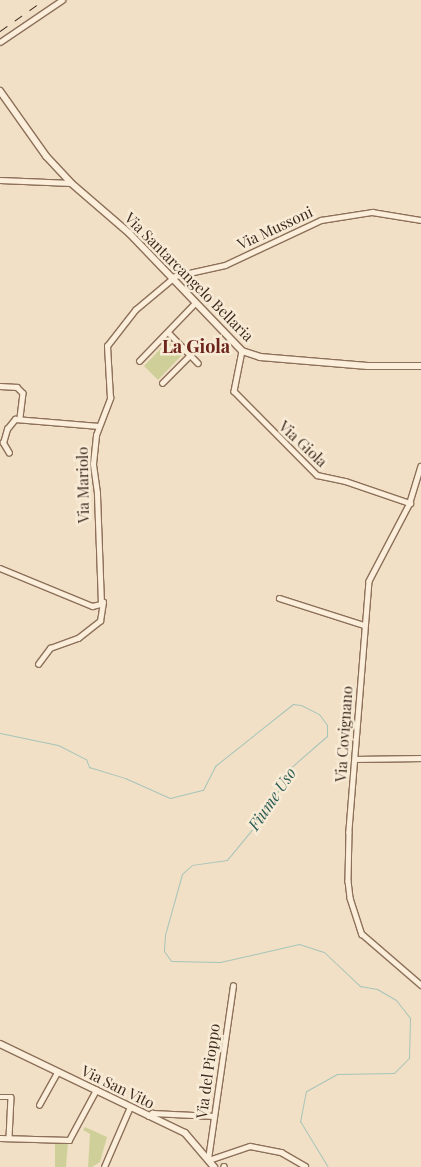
<!DOCTYPE html>
<html>
<head>
<meta charset="utf-8">
<style>
  body { margin:0 }
  #map { position:relative; width:421px; height:1167px; overflow:hidden; background:#f1e0c6; font-family:"Playfair Display",serif }
  div>[style] { position:absolute }
  [style*='--x'] { left:calc(var(--x)*1px); top:calc(var(--y)*1px); width:calc(var(--w)*1px); rotate:calc(var(--a)*1deg) }
  .green>* { inset:0; background:#cfd099 }
  .stream>* { height:1px; margin:-0.5px; padding:0 0.5px; transform-origin:0.5px; border-radius:0.5px; background:#a7c4b9 }
  .roads { filter:drop-shadow(1px 0 #8d705a) drop-shadow(-1px 0 #8d705a) drop-shadow(0 1px #8d705a) drop-shadow(0 -1px #8d705a) }
  .street>* { height:4.5px; margin:-2.25px; padding:0 2.25px; transform-origin:2.25px; border-radius:2.25px; background:#fbeeda }
  .secondary>* { height:6px; margin:-3px; padding:0 3px; transform-origin:3px; border-radius:3px; background:#fbeeda }
  .rail>* { height:1px; margin-top:-0.5px; transform-origin:0; background:repeating-linear-gradient(90deg,#3d2a1f 0 9px,transparent 0 18px) }
  span { translate:-50% -50%; white-space:nowrap; text-align:center; line-height:1.15; -webkit-text-stroke:5px #f8ebd6; paint-order:stroke }
  .street-label { font-size:15px; color:#3d2a1f }
  .water-label { font-size:16px; color:#2d5d55; font-style:italic }
  .quarter-label { font-size:18px; color:#6c241c; font-weight:700 }
</style>
</head>
<body>
<div id="map">
  <div class="green">
    <div style="clip-path:polygon(168px 341px,182px 355px,158px 380px,144px 366px)"></div>
    <div style="clip-path:polygon(85px 1127px,107px 1137px,100px 1162px,92px 1167px,88px 1167px,90px 1134px,83px 1130px)"></div>
    <div style="clip-path:polygon(55px 1142px,68px 1142px,66px 1167px,55px 1167px)"></div>
  </div>
  <div class="stream">
    <div style="--x:0;--y:733;--w:59;--a:11.7"></div>
    <div style="--x:58;--y:745;--w:31;--a:27"></div>
    <div style="--x:86;--y:759;--w:9;--a:69"></div>
    <div style="--x:89;--y:767;--w:38;--a:17"></div>
    <div style="--x:125;--y:778;--w:49;--a:24"></div>
    <div style="--x:170;--y:798;--w:34;--a:-14"></div>
    <div style="--x:203;--y:790;--w:27;--a:-63"></div>
    <div style="--x:215;--y:766;--w:100;--a:-38.5"></div>
    <div style="--x:293;--y:704;--w:8;--a:7"></div>
    <div style="--x:301;--y:705;--w:20;--a:27"></div>
    <div style="--x:319;--y:714;--w:14;--a:54"></div>
    <div style="--x:327;--y:725;--w:11;--a:90"></div>
    <div style="--x:327;--y:736;--w:50;--a:139"></div>
    <div style="--x:289;--y:769;--w:45;--a:116.6"></div>
    <div style="--x:269;--y:809;--w:66;--a:129.5"></div>
    <div style="--x:227;--y:860;--w:35;--a:172"></div>
    <div style="--x:192;--y:865;--w:13;--a:138"></div>
    <div style="--x:182;--y:874;--w:63;--a:105.6"></div>
    <div style="--x:165;--y:935;--w:16;--a:94"></div>
    <div style="--x:164;--y:951;--w:12;--a:55"></div>
    <div style="--x:171;--y:961;--w:49;--a:1.2"></div>
    <div style="--x:220;--y:962;--w:81;--a:-12.8"></div>
    <div style="--x:299;--y:944;--w:26;--a:18"></div>
    <div style="--x:324;--y:952;--w:50;--a:43.4"></div>
    <div style="--x:360;--y:986;--w:17;--a:10"></div>
    <div style="--x:377;--y:989;--w:22;--a:30"></div>
    <div style="--x:396;--y:1000;--w:23;--a:52"></div>
    <div style="--x:410;--y:1018;--w:40;--a:91.4"></div>
    <div style="--x:409;--y:1058;--w:21;--a:135"></div>
    <div style="--x:394;--y:1073;--w:57;--a:179"></div>
    <div style="--x:337;--y:1074;--w:35;--a:151"></div>
    <div style="--x:306;--y:1091;--w:31;--a:101"></div>
    <div style="--x:300;--y:1121;--w:54;--a:58.7"></div>
  </div>
  <div class="roads">
    <div class="street">
      <div style="--x:0;--y:42;--w:75;--a:-34.1"></div>
      <div style="--x:0;--y:180;--w:71;--a:2.4"></div>
      <div style="--x:171;--y:277;--w:55;--a:-12.5"></div>
      <div style="--x:225;--y:265;--w:106;--a:-25.1"></div>
      <div style="--x:321;--y:220;--w:52;--a:-8.9"></div>
      <div style="--x:372;--y:212;--w:50;--a:9.3"></div>
      <div style="--x:168;--y:332;--w:43;--a:45.9"></div>
      <div style="--x:242;--y:351;--w:41;--a:101.3"></div>
      <div style="--x:234;--y:391;--w:118;--a:45.3"></div>
      <div style="--x:317;--y:475;--w:29;--a:12"></div>
      <div style="--x:345;--y:481;--w:69;--a:18.7"></div>
      <div style="--x:139;--y:361;--w:81;--a:-46"></div>
      <div style="--x:162;--y:383;--w:40;--a:-45"></div>
      <div style="--x:0;--y:386;--w:17;--a:3"></div>
      <div style="--x:17;--y:387;--w:8;--a:45"></div>
      <div style="--x:23;--y:393;--w:26;--a:97"></div>
      <div style="--x:9;--y:453;--w:12;--a:-121"></div>
      <div style="--x:3;--y:443;--w:15;--a:-74"></div>
      <div style="--x:7;--y:429;--w:13;--a:-51"></div>
      <div style="--x:15;--y:419;--w:84;--a:4.8"></div>
      <div style="--x:421;--y:466;--w:39;--a:107"></div>
      <div style="--x:410;--y:503;--w:88;--a:117.7"></div>
      <div style="--x:369;--y:581;--w:252;--a:94.6"></div>
      <div style="--x:349;--y:832;--w:49;--a:91.2"></div>
      <div style="--x:348;--y:881;--w:17;--a:83"></div>
      <div style="--x:350;--y:898;--w:38;--a:72"></div>
      <div style="--x:362;--y:934;--w:78;--a:40.8"></div>
      <div style="--x:0;--y:568;--w:100;--a:22.4"></div>
      <div style="--x:92;--y:606;--w:9;--a:-13"></div>
      <div style="--x:101;--y:604;--w:111;--a:-92.1"></div>
      <div style="--x:97;--y:493;--w:29;--a:-98"></div>
      <div style="--x:93;--y:464;--w:29;--a:-84"></div>
      <div style="--x:96;--y:435;--w:40;--a:-69"></div>
      <div style="--x:110;--y:398;--w:52;--a:-93.3"></div>
      <div style="--x:107;--y:346;--w:46;--a:-52.1"></div>
      <div style="--x:135;--y:310;--w:48;--a:-40"></div>
      <div style="--x:279;--y:598;--w:89;--a:17.6"></div>
      <div style="--x:38;--y:664;--w:20;--a:-53"></div>
      <div style="--x:50;--y:648;--w:30;--a:-20"></div>
      <div style="--x:78;--y:638;--w:28;--a:-38"></div>
      <div style="--x:100;--y:621;--w:19;--a:-81"></div>
      <div style="--x:356;--y:759;--w:65;--a:-0.9"></div>
      <div style="--x:0;--y:1097;--w:11;--a:0"></div>
      <div style="--x:11;--y:1097;--w:41;--a:92.8"></div>
      <div style="--x:39;--y:1105;--w:38;--a:-61"></div>
      <div style="--x:148;--y:1116;--w:5;--a:-37"></div>
      <div style="--x:152;--y:1113;--w:62;--a:2.8"></div>
      <div style="--x:0;--y:1138;--w:69;--a:1.7"></div>
      <div style="--x:69;--y:1140;--w:57;--a:-61.6"></div>
      <div style="--x:208;--y:1159;--w:175;--a:-81.8"></div>
      <div style="--x:209;--y:1160;--w:43;--a:-18.9"></div>
      <div style="--x:250;--y:1146;--w:32;--a:11"></div>
      <div style="--x:281;--y:1152;--w:28;--a:30"></div>
      <div style="--x:224;--y:1166;--w:1;--a:90"></div>
      <div style="--x:104;--y:1167;--w:65;--a:-66.6"></div>
    </div>
    <div class="secondary">
      <div style="--x:0;--y:91;--w:80;--a:54.7"></div>
      <div style="--x:46;--y:156;--w:37;--a:47"></div>
      <div style="--x:71;--y:183;--w:77;--a:40.8"></div>
      <div style="--x:129;--y:233;--w:163;--a:46.2"></div>
      <div style="--x:242;--y:351;--w:19;--a:18"></div>
      <div style="--x:260;--y:357;--w:108;--a:4.8"></div>
      <div style="--x:368;--y:366;--w:53;--a:0"></div>
      <div style="--x:0;--y:1044;--w:205;--a:25.7"></div>
      <div style="--x:185;--y:1133;--w:45;--a:49.5"></div>
    </div>
  </div>
  <div class="rail">
    <div style="--x:0;--y:31;--w:54;--a:-35.2"></div>
  </div>
  <div class="street-label">
    <span style="left:275px;top:228px;rotate:-25deg">Via Mussoni</span>
    <span style="left:189px;top:277px;rotate:45deg">Via Santarcangelo Bellaria</span>
    <span style="left:303px;top:444px;rotate:43deg">Via Giola</span>
    <span style="left:83px;top:485px;rotate:-91deg">Via Mariolo</span>
    <span style="left:344px;top:734px;rotate:-86deg">Via Covignano</span>
    <span style="left:208px;top:1071px;rotate:-82deg">Via del Pioppo</span>
    <span style="left:118px;top:1087px;rotate:26deg">Via San Vito</span>
  </div>
  <div class="water-label">
    <span style="left:272px;top:799px;rotate:-56deg">Fiume Uso</span>
  </div>
  <div class="quarter-label">
    <span style="left:196px;top:346px">La Giola</span>
  </div>
</div>
</body>
</html>
